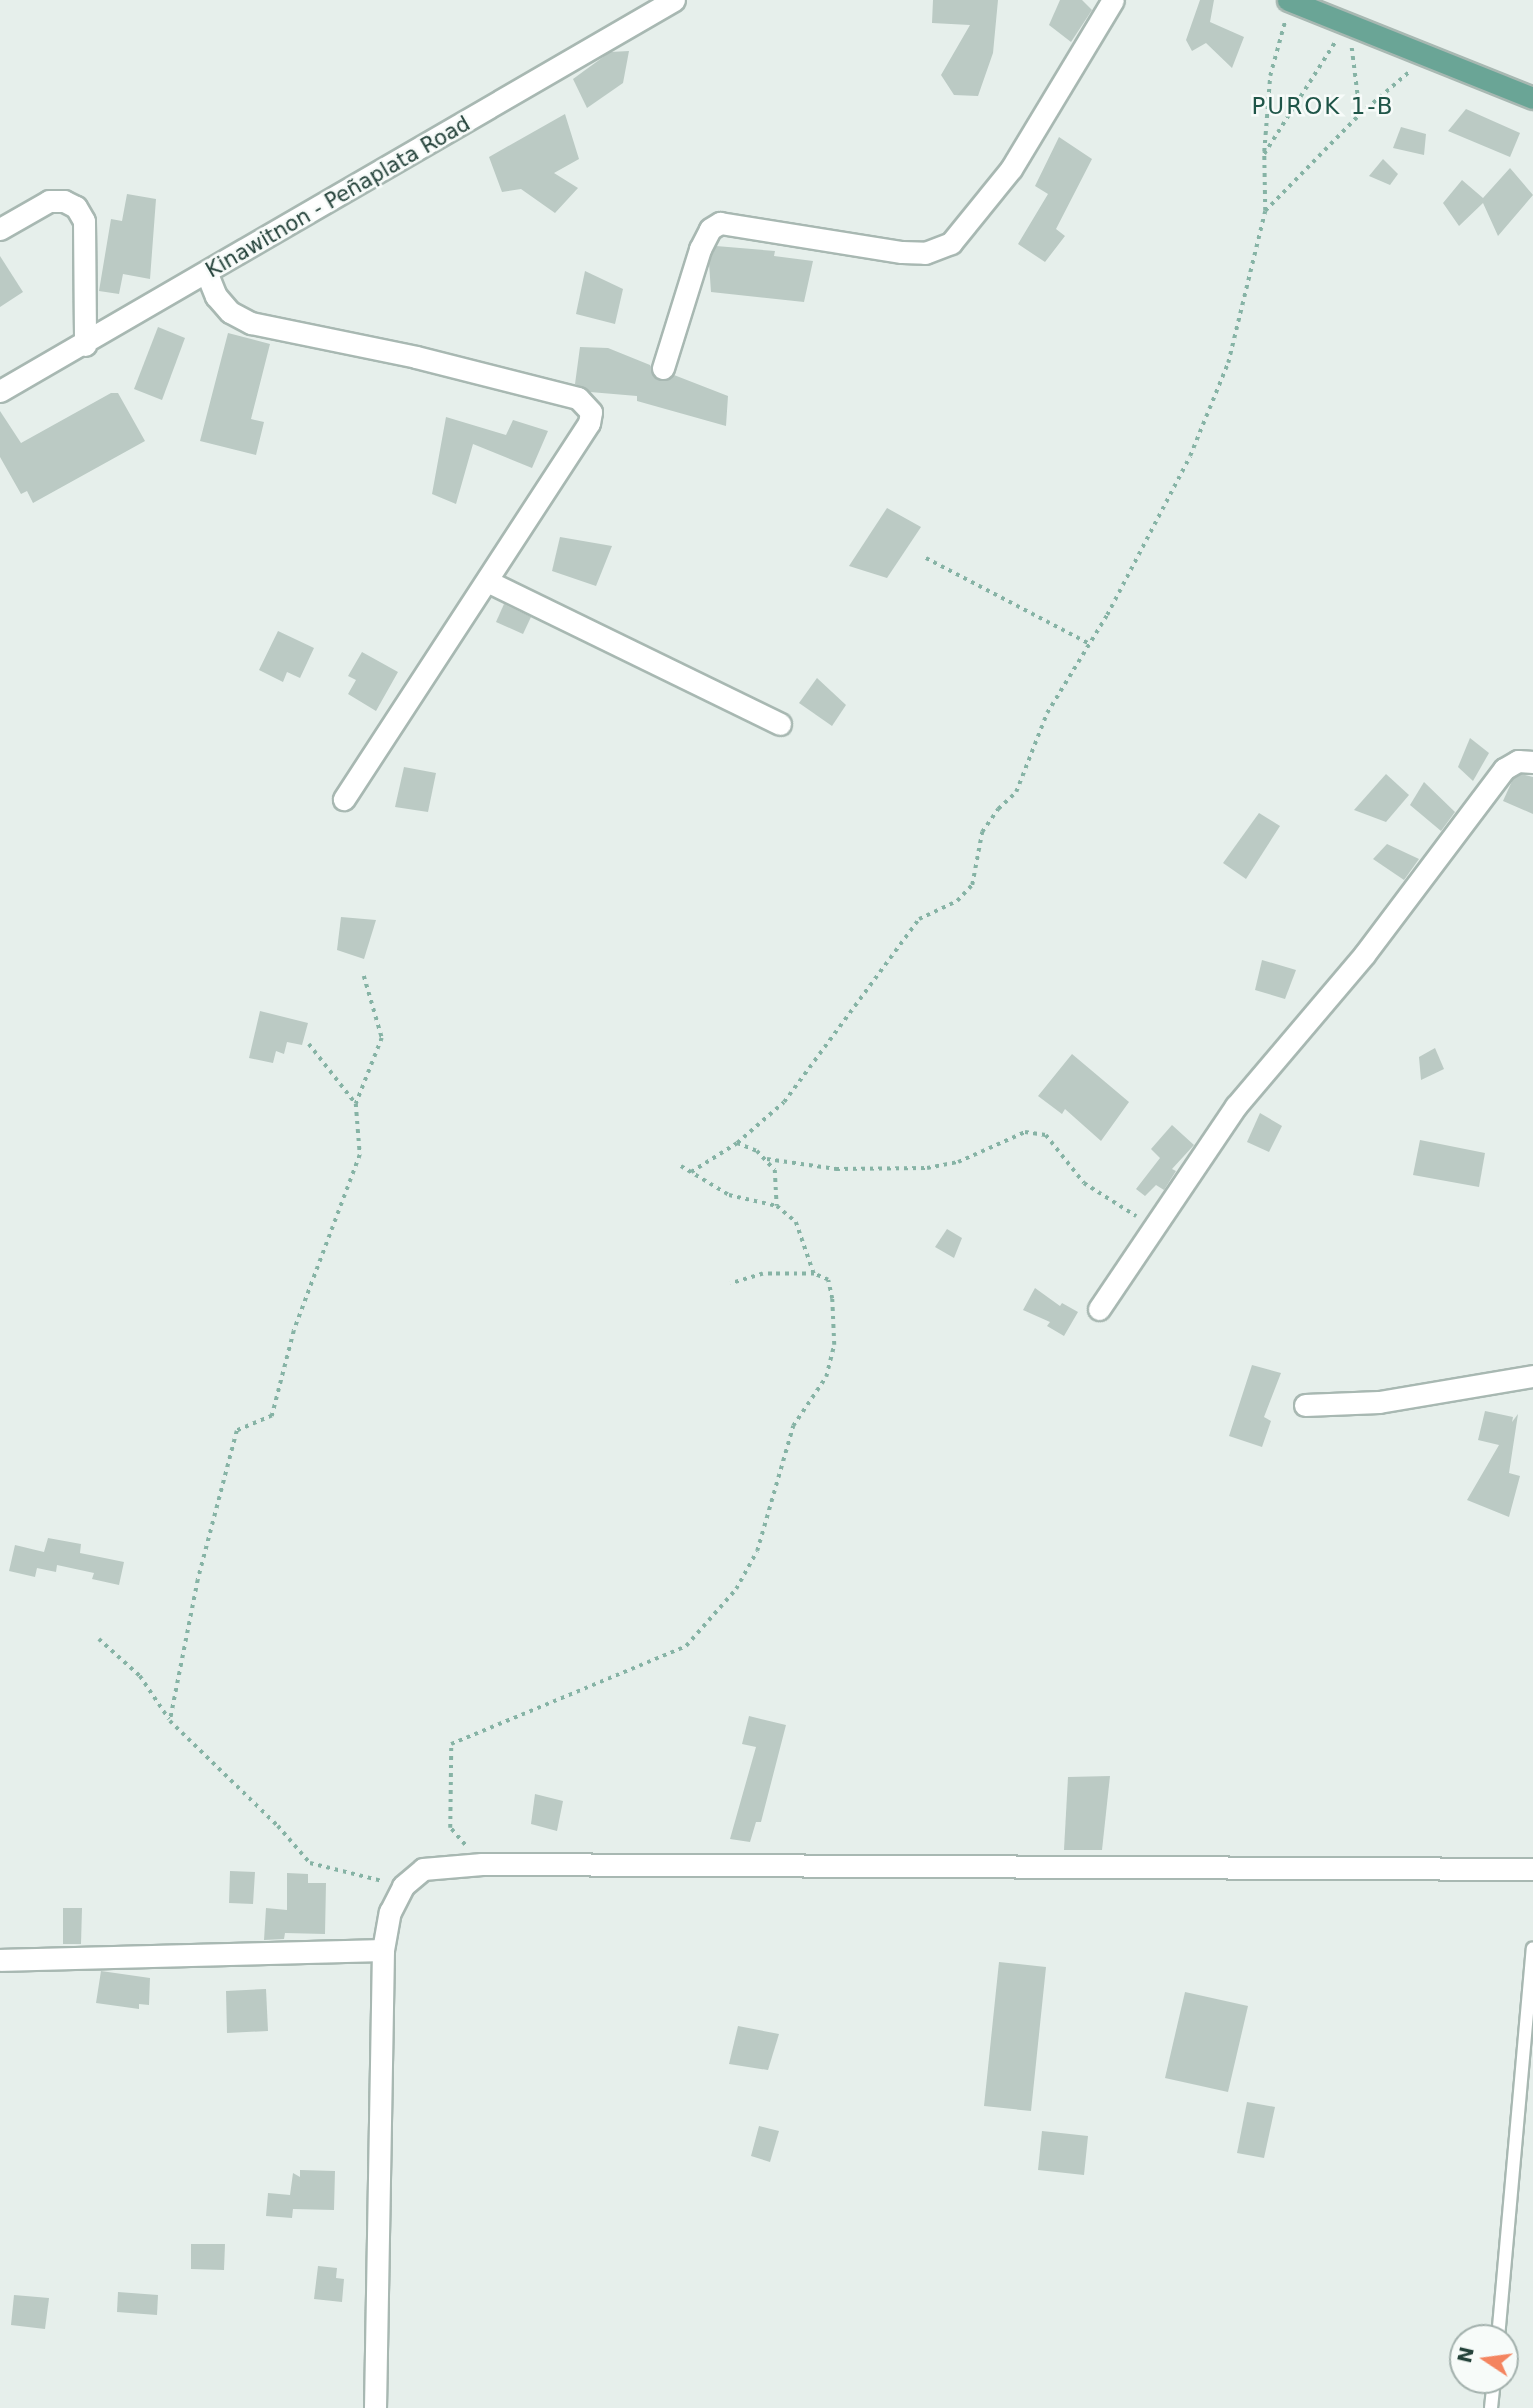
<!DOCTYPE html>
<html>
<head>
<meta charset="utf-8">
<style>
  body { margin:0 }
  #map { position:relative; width:1533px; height:2408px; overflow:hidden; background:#e6efeb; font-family:"DejaVu Sans",sans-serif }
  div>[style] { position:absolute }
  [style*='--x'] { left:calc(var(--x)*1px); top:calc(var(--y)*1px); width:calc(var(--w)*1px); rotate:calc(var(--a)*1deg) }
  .building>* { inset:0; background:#bbcac4 }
  .path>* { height:3.5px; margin-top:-1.75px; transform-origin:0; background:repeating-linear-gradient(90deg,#86b3a5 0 3.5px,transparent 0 8.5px) }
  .roads { filter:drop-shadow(2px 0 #a8b8b2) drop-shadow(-2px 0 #a8b8b2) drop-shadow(0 2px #a8b8b2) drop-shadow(0 -2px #a8b8b2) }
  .service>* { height:12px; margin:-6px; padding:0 6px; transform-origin:6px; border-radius:6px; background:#fff }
  .minor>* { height:21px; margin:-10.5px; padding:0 10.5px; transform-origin:10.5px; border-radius:10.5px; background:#fff }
  .tertiary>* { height:21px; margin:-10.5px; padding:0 10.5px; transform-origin:10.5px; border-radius:10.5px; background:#fff }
  .primary>* { height:21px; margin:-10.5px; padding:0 10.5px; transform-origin:10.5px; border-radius:10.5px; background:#6aa596 }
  span { translate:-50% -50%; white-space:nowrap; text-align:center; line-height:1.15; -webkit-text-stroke:5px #f7fbf9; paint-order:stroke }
  .street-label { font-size:21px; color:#24423a }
  .neighbourhood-label { font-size:23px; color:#1f5548; letter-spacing:2px }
  .north { position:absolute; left:1449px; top:2324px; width:70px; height:70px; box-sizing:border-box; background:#f7fbf9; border:2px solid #a3b1ad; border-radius:50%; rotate:283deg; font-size:19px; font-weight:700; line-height:28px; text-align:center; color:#24423a }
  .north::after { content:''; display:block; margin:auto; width:24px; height:32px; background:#f4845f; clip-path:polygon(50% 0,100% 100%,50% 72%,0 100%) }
</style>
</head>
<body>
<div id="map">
  <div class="building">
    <div style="clip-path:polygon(933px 0,998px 0,993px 53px,978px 96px,954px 95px,941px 75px,970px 25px,932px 23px)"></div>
    <div style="clip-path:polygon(1060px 0,1082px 0,1092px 10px,1071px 42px,1049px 25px)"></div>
    <div style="clip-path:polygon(1200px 0,1214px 0,1210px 22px,1244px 37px,1232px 68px,1206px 43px,1192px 51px,1186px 40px)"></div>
    <div style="clip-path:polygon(629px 51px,623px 83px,587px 108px,573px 79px,610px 52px)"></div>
    <div style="clip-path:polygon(1466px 109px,1520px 133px,1510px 157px,1448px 131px)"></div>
    <div style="clip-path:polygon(565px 114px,579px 159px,554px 173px,578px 188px,555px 213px,521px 189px,502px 192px,489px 157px)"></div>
    <div style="clip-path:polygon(1401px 127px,1426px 134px,1424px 155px,1393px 148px)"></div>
    <div style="clip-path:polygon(1059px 137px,1092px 159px,1056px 229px,1065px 236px,1045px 262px,1018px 244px,1048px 194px,1035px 186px)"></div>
    <div style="clip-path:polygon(1383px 159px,1398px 174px,1390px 185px,1369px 176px)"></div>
    <div style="clip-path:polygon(1510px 168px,1533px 195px,1498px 236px,1483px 203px,1459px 226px,1443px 203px,1462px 180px,1483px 198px)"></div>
    <div style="clip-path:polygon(127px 194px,156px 199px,150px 279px,123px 274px,119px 294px,99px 291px,111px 219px,122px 221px)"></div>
    <div style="clip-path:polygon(716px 246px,775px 251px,774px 256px,813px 261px,804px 302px,711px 292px,709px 263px)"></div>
    <div style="clip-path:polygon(0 256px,23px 292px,0 307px)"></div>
    <div style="clip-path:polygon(585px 271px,623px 289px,615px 324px,576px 314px)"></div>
    <div style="clip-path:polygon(158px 327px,185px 338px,162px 400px,134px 389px)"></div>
    <div style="clip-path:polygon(228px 333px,270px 344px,251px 419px,264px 422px,256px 455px,200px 441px)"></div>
    <div style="clip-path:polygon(580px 347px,608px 348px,650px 365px,658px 380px,674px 375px,728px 396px,726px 426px,637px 401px,637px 396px,590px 392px,575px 384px)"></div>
    <div style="clip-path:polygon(111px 393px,118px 393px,145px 441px,33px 503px,27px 491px,21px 494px,0 457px,0 411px,21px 443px)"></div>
    <div style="clip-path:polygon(446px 417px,506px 435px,513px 420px,548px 431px,532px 468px,473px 444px,456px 504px,432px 494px)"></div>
    <div style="clip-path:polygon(887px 508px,921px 527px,887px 578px,849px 566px)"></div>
    <div style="clip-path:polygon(560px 537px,612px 546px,596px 586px,552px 571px)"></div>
    <div style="clip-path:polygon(504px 604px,531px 617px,523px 634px,496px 622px)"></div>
    <div style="clip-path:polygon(278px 631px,314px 648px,300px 678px,287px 672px,283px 682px,259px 670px)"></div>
    <div style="clip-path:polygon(362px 652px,398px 672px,376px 711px,348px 694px,356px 680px,348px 676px)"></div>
    <div style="clip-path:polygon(817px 678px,846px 705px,832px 726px,799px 703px)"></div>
    <div style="clip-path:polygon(1470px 738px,1489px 753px,1473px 781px,1458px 767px)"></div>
    <div style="clip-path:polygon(404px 767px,436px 773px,428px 812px,395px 807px)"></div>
    <div style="clip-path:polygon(1386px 774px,1409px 795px,1386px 822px,1354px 810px)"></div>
    <div style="clip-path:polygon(1521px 774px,1533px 777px,1533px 814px,1503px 801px,1513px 779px)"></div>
    <div style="clip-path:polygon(1424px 782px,1455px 812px,1441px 831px,1410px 805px)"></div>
    <div style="clip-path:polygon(1259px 813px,1280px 826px,1246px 879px,1223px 863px)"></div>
    <div style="clip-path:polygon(1387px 844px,1419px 859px,1404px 880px,1373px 859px)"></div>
    <div style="clip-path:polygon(341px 917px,376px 920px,364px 959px,337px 950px)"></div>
    <div style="clip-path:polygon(1262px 960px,1296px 970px,1285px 999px,1255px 990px)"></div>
    <div style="clip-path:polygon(260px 1011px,308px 1023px,302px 1045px,287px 1042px,284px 1054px,276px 1051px,273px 1063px,249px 1058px)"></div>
    <div style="clip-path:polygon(1435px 1048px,1444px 1069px,1421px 1080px,1419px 1057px)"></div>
    <div style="clip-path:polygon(1072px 1054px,1129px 1102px,1101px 1141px,1065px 1109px,1062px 1114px,1038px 1096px)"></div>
    <div style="clip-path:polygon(1260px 1113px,1282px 1126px,1269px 1152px,1247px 1142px)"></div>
    <div style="clip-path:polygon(1172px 1125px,1194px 1145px,1172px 1169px,1176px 1171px,1164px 1190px,1156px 1185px,1145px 1196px,1136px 1189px,1160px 1158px,1151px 1149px)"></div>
    <div style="clip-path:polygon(1420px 1140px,1485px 1153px,1479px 1187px,1413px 1175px)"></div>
    <div style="clip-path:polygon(947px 1229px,962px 1238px,954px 1258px,935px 1247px)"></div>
    <div style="clip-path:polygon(1035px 1288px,1060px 1306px,1062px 1303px,1078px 1312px,1064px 1336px,1047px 1326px,1050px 1322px,1023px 1310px)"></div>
    <div style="clip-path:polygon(1252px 1365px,1281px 1373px,1264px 1417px,1271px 1421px,1262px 1447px,1229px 1436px)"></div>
    <div style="clip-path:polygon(1485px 1411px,1513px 1417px,1512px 1422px,1518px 1414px,1509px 1473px,1520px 1476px,1509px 1517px,1467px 1500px,1499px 1445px,1478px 1440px)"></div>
    <div style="clip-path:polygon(48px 1538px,81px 1544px,80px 1553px,124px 1562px,119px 1585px,92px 1579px,94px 1573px,57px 1565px,56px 1572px,37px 1568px,35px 1577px,9px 1571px,15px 1545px,44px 1552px)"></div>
    <div style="clip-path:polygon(749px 1716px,786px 1725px,761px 1822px,756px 1822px,750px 1842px,730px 1839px,756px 1747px,742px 1744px)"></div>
    <div style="clip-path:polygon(1110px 1776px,1102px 1850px,1064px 1850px,1068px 1777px)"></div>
    <div style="clip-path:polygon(535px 1794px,563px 1801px,557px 1831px,531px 1824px)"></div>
    <div style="clip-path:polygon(230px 1871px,255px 1872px,253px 1904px,229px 1903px)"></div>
    <div style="clip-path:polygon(287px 1873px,308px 1874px,308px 1883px,326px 1883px,325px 1934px,285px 1933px,284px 1939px,264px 1940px,266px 1908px,287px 1910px)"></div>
    <div style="clip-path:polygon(63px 1908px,82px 1908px,81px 1944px,63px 1944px)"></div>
    <div style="clip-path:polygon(999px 1962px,1046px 1967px,1031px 2111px,984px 2106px)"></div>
    <div style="clip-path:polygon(101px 1971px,150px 1978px,149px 2005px,139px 2004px,139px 2009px,96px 2003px)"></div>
    <div style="clip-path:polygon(266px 1989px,268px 2031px,227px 2033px,226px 1991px)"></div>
    <div style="clip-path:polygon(1185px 1992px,1248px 2006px,1228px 2092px,1165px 2078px)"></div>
    <div style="clip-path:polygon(738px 2026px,779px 2034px,768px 2070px,729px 2064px)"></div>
    <div style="clip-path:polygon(1247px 2102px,1275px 2107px,1264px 2158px,1237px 2153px)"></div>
    <div style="clip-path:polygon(759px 2126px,779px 2131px,770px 2162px,751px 2156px)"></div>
    <div style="clip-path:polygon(1042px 2131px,1088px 2136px,1084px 2175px,1038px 2170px)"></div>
    <div style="clip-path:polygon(300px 2170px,335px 2171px,334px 2210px,293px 2209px,292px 2218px,266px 2216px,268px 2193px,290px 2195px,293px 2173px,300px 2177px)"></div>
    <div style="clip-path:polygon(191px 2244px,225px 2244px,224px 2270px,191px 2269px)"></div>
    <div style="clip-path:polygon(318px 2266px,337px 2268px,336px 2278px,344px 2279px,342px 2302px,314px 2299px)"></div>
    <div style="clip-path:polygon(118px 2292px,158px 2295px,157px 2315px,117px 2312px)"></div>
    <div style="clip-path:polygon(14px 2295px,49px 2298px,45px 2329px,11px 2325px)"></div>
  </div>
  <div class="path">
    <div style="--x:1352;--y:48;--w:65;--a:83"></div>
    <div style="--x:1264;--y:152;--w:76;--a:-85.5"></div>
    <div style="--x:1270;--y:76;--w:57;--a:-74.7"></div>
    <div style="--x:1265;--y:211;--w:57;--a:-91"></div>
    <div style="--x:1264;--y:154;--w:133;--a:-57.6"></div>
    <div style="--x:926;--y:558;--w:183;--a:27.7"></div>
    <div style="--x:364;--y:976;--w:65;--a:73.8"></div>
    <div style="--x:382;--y:1038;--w:71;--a:111.5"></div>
    <div style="--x:356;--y:1104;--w:51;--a:85.5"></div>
    <div style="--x:360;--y:1155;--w:188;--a:110.6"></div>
    <div style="--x:294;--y:1331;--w:88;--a:104.5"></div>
    <div style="--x:272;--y:1416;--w:38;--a:157"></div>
    <div style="--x:237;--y:1431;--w:154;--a:104.7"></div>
    <div style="--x:198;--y:1580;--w:144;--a:101.2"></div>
    <div style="--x:170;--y:1721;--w:151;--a:44.2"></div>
    <div style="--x:278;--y:1826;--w:49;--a:49.1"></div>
    <div style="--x:310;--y:1863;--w:74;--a:14"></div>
    <div style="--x:309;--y:1044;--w:76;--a:51.9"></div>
    <div style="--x:737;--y:1143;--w:22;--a:22"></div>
    <div style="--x:757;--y:1151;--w:26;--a:47"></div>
    <div style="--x:775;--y:1170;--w:36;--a:87"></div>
    <div style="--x:767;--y:1159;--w:70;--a:8.2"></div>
    <div style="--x:836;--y:1169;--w:91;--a:-0.6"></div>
    <div style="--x:927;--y:1168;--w:32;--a:-11"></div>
    <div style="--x:958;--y:1162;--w:73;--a:-24.1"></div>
    <div style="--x:1025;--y:1132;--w:21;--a:8"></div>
    <div style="--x:1046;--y:1135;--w:61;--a:51.6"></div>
    <div style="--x:1084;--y:1183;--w:62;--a:32.4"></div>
    <div style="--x:681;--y:1166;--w:56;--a:31.1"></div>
    <div style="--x:729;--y:1195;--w:49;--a:12.9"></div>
    <div style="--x:777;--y:1206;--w:25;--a:40"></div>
    <div style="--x:796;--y:1222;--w:55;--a:70.9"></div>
    <div style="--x:691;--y:1172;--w:54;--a:-32.2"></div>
    <div style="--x:737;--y:1143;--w:62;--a:-41.1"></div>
    <div style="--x:784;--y:1102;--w:227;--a:-53.6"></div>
    <div style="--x:919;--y:919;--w:42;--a:-25.3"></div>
    <div style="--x:957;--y:901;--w:22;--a:-47"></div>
    <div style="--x:972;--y:885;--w:54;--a:-79.3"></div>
    <div style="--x:982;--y:832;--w:28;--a:-55"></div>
    <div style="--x:998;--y:809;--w:25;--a:-43"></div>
    <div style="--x:1016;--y:792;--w:85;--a:-68.6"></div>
    <div style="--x:1047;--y:713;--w:115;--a:-58.5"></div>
    <div style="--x:1107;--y:615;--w:179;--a:-62.4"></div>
    <div style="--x:1190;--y:456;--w:100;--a:-67.8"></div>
    <div style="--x:1228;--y:363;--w:156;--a:-76.3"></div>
    <div style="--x:1265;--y:211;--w:136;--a:-45.6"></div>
    <div style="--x:1360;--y:114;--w:66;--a:-40.7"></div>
    <div style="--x:99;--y:1639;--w:55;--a:42.1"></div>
    <div style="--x:140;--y:1676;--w:52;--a:56"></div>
    <div style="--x:465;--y:1845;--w:23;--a:-131"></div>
    <div style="--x:450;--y:1828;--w:84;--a:-89.3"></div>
    <div style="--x:451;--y:1744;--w:255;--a:-22.6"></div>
    <div style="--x:686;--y:1646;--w:76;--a:-48.7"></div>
    <div style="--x:736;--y:1589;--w:43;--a:-61.1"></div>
    <div style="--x:757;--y:1551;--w:130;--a:-73.9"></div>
    <div style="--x:793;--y:1426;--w:59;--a:-56"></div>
    <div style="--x:826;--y:1377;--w:33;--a:-76"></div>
    <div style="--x:834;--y:1345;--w:46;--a:-92.5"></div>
    <div style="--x:832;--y:1299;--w:19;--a:-102"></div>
    <div style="--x:828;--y:1280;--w:15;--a:-157"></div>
    <div style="--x:814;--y:1274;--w:51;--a:180"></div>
    <div style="--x:763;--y:1274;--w:34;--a:163"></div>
  </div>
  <div class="roads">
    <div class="service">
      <div style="--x:1498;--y:2338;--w:391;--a:-84.9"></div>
      <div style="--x:1491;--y:2408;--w:28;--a:-84"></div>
    </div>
    <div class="minor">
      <div style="--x:0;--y:229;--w:56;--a:-29.7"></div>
      <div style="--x:49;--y:201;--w:15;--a:0"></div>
      <div style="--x:64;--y:201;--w:13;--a:27"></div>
      <div style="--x:76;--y:207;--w:16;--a:60"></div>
      <div style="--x:84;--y:221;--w:124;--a:89.5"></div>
      <div style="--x:207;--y:274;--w:24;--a:68"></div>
      <div style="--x:216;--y:296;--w:21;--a:49"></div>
      <div style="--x:230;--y:312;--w:24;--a:28"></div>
      <div style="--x:251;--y:323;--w:168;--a:11.6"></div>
      <div style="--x:416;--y:357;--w:167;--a:14.2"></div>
      <div style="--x:578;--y:398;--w:19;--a:47"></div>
      <div style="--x:591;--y:412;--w:11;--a:100"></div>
      <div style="--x:589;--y:423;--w:449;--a:123.1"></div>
      <div style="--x:663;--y:368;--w:125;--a:-72.7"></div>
      <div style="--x:700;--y:249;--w:22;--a:-63"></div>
      <div style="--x:710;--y:229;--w:12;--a:-31"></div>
      <div style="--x:720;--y:223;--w:184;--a:9.1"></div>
      <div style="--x:902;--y:252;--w:23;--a:2"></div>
      <div style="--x:925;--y:253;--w:28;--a:-21"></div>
      <div style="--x:951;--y:243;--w:95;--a:-51"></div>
      <div style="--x:1011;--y:169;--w:197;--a:-58.9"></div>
      <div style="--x:487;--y:581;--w:326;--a:26"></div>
      <div style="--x:1099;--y:1309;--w:245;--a:-56"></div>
      <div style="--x:1236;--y:1106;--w:198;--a:-49.7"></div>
      <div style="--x:1364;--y:955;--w:233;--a:-53"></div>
      <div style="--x:1504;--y:769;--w:16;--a:-30"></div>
      <div style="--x:1518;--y:761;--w:15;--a:4"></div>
      <div style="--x:1305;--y:1405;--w:74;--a:-2.3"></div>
      <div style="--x:1379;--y:1402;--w:156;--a:-9.6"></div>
      <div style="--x:0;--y:1960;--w:383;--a:-1.5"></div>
      <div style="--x:375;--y:2408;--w:458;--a:-89"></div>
      <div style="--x:383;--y:1950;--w:39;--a:-80"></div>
      <div style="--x:390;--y:1912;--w:29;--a:-63"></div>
      <div style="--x:403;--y:1886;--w:26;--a:-40"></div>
      <div style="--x:423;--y:1869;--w:59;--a:-4.8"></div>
      <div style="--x:482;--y:1864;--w:1051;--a:0.27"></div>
    </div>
    <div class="tertiary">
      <div style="--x:0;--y:391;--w:779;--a:-30.12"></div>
    </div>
    <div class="primary">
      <div style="--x:1288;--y:0;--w:264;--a:21.8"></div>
    </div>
  </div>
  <div class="street-label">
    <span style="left:338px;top:197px;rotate:-30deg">Kinawitnon - Peñaplata Road</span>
  </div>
  <div class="neighbourhood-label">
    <span style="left:1323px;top:106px">PUROK 1-B</span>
  </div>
  <div class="north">N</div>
</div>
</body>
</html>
